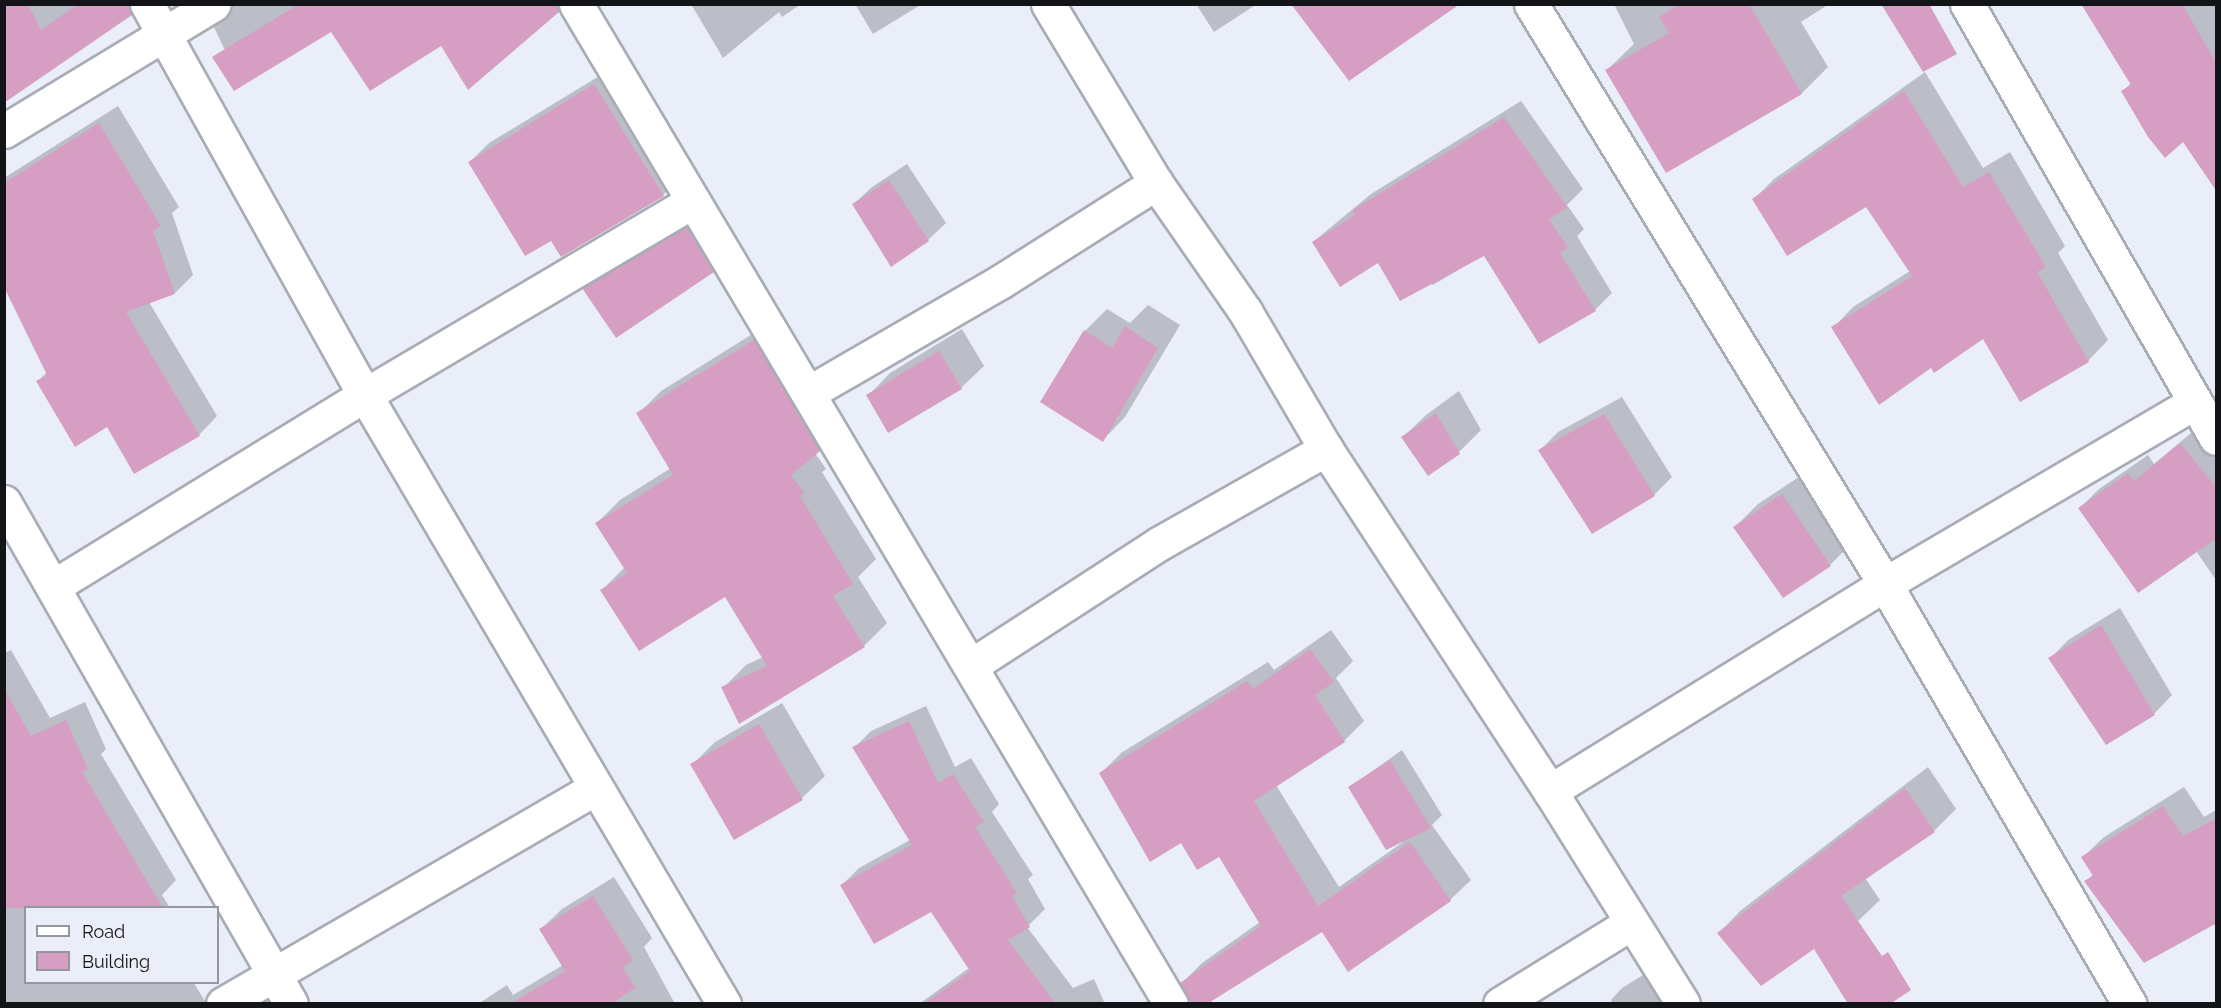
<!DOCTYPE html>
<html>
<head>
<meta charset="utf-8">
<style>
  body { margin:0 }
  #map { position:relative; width:2221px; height:1008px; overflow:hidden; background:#eaeef8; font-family:Raleway,sans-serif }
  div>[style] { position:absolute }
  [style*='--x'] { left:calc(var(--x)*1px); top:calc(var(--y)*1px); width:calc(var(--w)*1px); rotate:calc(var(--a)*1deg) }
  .shadow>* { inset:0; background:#0003 }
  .building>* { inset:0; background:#d69ec3 }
  .roads { filter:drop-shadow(2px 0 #a8acb5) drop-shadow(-2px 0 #a8acb5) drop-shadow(0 2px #a8acb5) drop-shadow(0 -2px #a8acb5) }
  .minor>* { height:33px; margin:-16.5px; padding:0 16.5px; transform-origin:16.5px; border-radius:16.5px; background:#fff }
  .tertiary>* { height:33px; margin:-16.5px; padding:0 16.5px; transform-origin:16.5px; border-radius:16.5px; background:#fff }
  span { translate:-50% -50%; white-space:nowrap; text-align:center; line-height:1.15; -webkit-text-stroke:4.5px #eaeef8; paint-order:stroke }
  .frame { position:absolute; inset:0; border:6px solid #121417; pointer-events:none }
  .legend { position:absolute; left:24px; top:906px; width:195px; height:78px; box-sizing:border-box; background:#eaeef8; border:2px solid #94979e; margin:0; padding:8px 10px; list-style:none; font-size:18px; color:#121417 }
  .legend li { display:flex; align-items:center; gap:12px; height:30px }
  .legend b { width:30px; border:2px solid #94979e }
</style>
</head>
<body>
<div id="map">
  <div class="shadow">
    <div style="clip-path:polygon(4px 4px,139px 4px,4px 101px)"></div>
    <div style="clip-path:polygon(232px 4px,565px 4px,558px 11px,441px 44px,332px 30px,241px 85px,214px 27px,232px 10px)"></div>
    <div style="clip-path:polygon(691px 4px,801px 4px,782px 17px,779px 12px,723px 58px)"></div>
    <div style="clip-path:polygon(855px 4px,922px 4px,873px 34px)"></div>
    <div style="clip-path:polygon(1196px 4px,1257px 4px,1214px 32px)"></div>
    <div style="clip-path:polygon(1614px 4px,1829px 4px,1801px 22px,1828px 67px,1802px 93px,1666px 171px,1607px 70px,1634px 44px)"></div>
    <div style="clip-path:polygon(2082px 4px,2216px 4px,2216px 189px,2184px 140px,2123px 91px,2131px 83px)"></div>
    <div style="clip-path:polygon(614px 67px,681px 176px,663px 195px,551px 239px,470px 162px,489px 143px)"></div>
    <div style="clip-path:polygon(1925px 72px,1983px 168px,2010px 152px,2065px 246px,2058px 253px,2108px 340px,2088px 361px,1984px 337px,1931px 366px,1833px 328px,1853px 307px,1910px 271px,1866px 205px,1754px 199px,1774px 179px)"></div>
    <div style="clip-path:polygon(1521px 101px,1583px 189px,1567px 205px,1584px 229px,1577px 236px,1612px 293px,1595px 310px,1485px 254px,1433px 285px,1378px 261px,1313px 242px,1371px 194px)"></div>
    <div style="clip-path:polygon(118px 106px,179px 207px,172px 213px,193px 275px,175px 293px,149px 302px,217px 416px,199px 435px,107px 425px,38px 381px,47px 372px,4px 282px,4px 178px)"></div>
    <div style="clip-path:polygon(907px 164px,946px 223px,928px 240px,854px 204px,872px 187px)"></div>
    <div style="clip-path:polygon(709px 205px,735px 248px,713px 271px,584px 288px,607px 266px)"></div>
    <div style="clip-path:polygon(1148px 305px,1180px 325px,1125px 417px,1103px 440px,1085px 331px,1107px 309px,1130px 323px)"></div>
    <div style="clip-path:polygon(778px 318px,842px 426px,815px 453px,826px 469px,822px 472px,876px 559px,858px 577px,887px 623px,864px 646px,723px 688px,746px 665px,763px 657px,725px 595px,602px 590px,625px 567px,597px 523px,620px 500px,671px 468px,638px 414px,661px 391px)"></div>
    <div style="clip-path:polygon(962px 329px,984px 366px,961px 388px,868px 396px,890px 373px)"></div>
    <div style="clip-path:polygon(1459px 391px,1481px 430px,1459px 452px,1403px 437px,1426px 415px)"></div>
    <div style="clip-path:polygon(1622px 397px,1672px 477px,1654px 495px,1540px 450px,1558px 432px)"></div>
    <div style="clip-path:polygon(2197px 428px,2216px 456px,2216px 580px,2196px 551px,2080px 508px,2099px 489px,2148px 455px,2154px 464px)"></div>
    <div style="clip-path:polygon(1805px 473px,1853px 542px,1830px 565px,1735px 527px,1758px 504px)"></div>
    <div style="clip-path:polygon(2120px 608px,2172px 695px,2154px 714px,2080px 706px,2050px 659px,2068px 640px)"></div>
    <div style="clip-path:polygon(1331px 630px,1353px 661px,1336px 678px,1364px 721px,1344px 741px,1276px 785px,1339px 887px,1403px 842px,1350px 787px,1402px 750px,1442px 815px,1432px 825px,1471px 880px,1450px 900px,1349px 970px,1322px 930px,1182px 983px,1202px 963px,1260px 922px,1220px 855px,1182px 841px,1101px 773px,1121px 753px,1268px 662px,1274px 670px)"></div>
    <div style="clip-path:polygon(11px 650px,50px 718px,85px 702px,106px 749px,101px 754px,176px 880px,162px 895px,170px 908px,26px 908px,26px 982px,193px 982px,207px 1004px,4px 1004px,4px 653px)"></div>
    <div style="clip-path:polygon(782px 703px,825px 776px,802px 798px,735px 837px,692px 765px,715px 742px)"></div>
    <div style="clip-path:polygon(926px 706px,955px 767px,971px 758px,999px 804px,992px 812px,1033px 875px,1028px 879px,1045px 909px,1027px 927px,1073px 988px,1094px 979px,1105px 1004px,919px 1004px,969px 968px,932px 910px,842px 885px,859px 868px,910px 840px,854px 748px,871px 731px)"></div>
    <div style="clip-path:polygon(1928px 767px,1956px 809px,1934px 831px,1865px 878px,1880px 900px,1858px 921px,1719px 933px,1740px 911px)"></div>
    <div style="clip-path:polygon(2184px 787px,2204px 817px,2216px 810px,2216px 922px,2086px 881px,2094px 874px,2083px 857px,2104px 837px)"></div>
    <div style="clip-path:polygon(614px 877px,652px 938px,644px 947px,675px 1004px,478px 1004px,507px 985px,513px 995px,563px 965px,541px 929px,562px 909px)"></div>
    <div style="clip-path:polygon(1656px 967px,1679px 1004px,1613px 1004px,1611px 1000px,1622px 988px)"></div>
  </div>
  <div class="building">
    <div style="clip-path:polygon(4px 4px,28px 4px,41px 30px,78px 4px,128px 4px,132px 15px,4px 103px)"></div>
    <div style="clip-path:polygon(299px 4px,557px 4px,559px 12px,468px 90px,441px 46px,370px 91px,331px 32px,234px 91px,212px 57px)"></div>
    <div style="clip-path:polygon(1291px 4px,1460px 4px,1349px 81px)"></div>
    <div style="clip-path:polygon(1679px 4px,1749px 4px,1802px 94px,1666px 173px,1605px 70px,1669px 33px,1659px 17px)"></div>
    <div style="clip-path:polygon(1881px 4px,1929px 4px,1957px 54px,1923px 72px)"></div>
    <div style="clip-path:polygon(2081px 4px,2182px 4px,2217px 64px,2217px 192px,2183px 142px,2165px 158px,2148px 137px,2121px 91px,2131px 85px)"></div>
    <div style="clip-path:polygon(594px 84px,664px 196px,561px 257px,551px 241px,525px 256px,468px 162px)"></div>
    <div style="clip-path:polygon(1904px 91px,1963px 187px,1989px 172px,2046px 267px,2037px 272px,2089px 362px,2020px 402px,1983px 339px,1934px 373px,1931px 368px,1879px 405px,1831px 327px,1912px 276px,1866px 207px,1787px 256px,1752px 199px)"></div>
    <div style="clip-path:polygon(1504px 117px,1567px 207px,1549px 220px,1568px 247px,1560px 253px,1596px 311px,1539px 344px,1484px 256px,1400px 301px,1378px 263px,1340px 287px,1312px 242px,1355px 215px,1353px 210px)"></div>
    <div style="clip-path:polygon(99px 123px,161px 226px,153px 231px,175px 294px,126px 312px,200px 436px,134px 474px,107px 427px,75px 447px,36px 381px,47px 375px,4px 287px,4px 183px)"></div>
    <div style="clip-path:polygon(889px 180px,929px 241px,891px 267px,852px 204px)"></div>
    <div style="clip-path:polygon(686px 227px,714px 272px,616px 338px,582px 288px)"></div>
    <div style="clip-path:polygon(1125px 326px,1158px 348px,1103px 442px,1040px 402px,1084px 330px,1112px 348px)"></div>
    <div style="clip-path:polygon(754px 340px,820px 451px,791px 475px,804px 493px,800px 496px,853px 584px,833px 596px,865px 647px,739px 724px,721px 687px,767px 666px,725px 597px,639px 651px,600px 590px,627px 573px,595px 523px,673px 475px,636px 413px)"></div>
    <div style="clip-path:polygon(939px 351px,962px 389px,888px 433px,866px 395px)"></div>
    <div style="clip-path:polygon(1436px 413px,1460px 454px,1428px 476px,1401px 437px)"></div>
    <div style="clip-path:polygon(1604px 414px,1655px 496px,1592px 534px,1538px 450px)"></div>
    <div style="clip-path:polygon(2180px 443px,2217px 488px,2217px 538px,2138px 593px,2078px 508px,2128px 473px,2134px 481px)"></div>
    <div style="clip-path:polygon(1782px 494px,1831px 566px,1783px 598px,1733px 527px)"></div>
    <div style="clip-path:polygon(2101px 625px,2155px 715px,2106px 745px,2048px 658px)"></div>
    <div style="clip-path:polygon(1310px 649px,1334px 682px,1315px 695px,1345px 742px,1254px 801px,1318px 906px,1410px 842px,1451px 901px,1348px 972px,1322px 932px,1207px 1004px,1192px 1004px,1180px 983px,1261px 926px,1219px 857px,1197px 870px,1181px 843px,1150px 862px,1099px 773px,1247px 681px,1253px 689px)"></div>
    <div style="clip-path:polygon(4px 689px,31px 736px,66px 720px,88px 769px,82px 772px,163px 908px,4px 908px)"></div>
    <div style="clip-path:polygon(909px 721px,938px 783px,953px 774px,984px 822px,975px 827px,1017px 893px,1012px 896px,1030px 927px,1008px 940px,1056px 1004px,924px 1004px,970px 971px,931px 912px,874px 944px,840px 885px,912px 845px,852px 747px)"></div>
    <div style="clip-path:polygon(759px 724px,803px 800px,734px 840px,690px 764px)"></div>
    <div style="clip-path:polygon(1390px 760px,1431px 828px,1386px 850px,1348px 787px)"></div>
    <div style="clip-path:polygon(1905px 788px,1935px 832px,1841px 896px,1882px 956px,1888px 952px,1911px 990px,1890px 1004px,1848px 1004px,1814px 949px,1761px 986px,1717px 933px)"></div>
    <div style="clip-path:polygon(2163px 806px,2183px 836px,2217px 818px,2217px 923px,2144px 963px,2084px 881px,2093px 876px,2081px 857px)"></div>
    <div style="clip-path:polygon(593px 896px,633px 960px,623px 967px,635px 988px,611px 1004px,510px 1004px,565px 971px,539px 929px)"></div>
  </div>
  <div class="roads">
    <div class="minor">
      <div style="--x:147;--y:4;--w:448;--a:60.9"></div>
      <div style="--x:365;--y:395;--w:707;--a:59.48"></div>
      <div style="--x:576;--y:4;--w:1164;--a:59.25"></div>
      <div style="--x:1531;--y:4;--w:679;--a:58.6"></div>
      <div style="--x:1885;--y:584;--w:486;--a:59.8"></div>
      <div style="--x:1967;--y:4;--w:500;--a:60.16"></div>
      <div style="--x:4;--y:131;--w:245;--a:-31.2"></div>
      <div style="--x:810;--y:392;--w:220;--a:-30.1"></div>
      <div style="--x:1000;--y:282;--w:185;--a:-32.4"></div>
      <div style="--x:4;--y:502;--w:578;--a:60.24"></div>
      <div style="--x:54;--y:586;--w:365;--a:-31.6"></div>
      <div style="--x:365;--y:395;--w:379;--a:-30.6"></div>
      <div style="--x:972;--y:665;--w:224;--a:-33"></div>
      <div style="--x:1160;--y:543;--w:191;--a:-29.5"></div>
      <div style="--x:1550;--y:791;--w:394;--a:-31.7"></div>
      <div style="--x:1885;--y:584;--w:359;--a:-30.4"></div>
      <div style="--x:223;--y:1004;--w:431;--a:-30.1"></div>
    </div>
    <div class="tertiary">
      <div style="--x:1048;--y:4;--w:209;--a:58.9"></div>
      <div style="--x:1156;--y:183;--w:156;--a:55.2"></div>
      <div style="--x:1245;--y:311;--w:160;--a:59.6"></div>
      <div style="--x:1326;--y:449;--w:409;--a:56.8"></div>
      <div style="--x:1550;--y:791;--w:251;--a:58"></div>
      <div style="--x:1500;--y:1004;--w:154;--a:-31.7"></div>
    </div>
  </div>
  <div class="frame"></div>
  <ul class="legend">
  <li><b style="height:8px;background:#fff"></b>Road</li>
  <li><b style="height:16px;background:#d69ec3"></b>Building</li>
  </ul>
</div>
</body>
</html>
